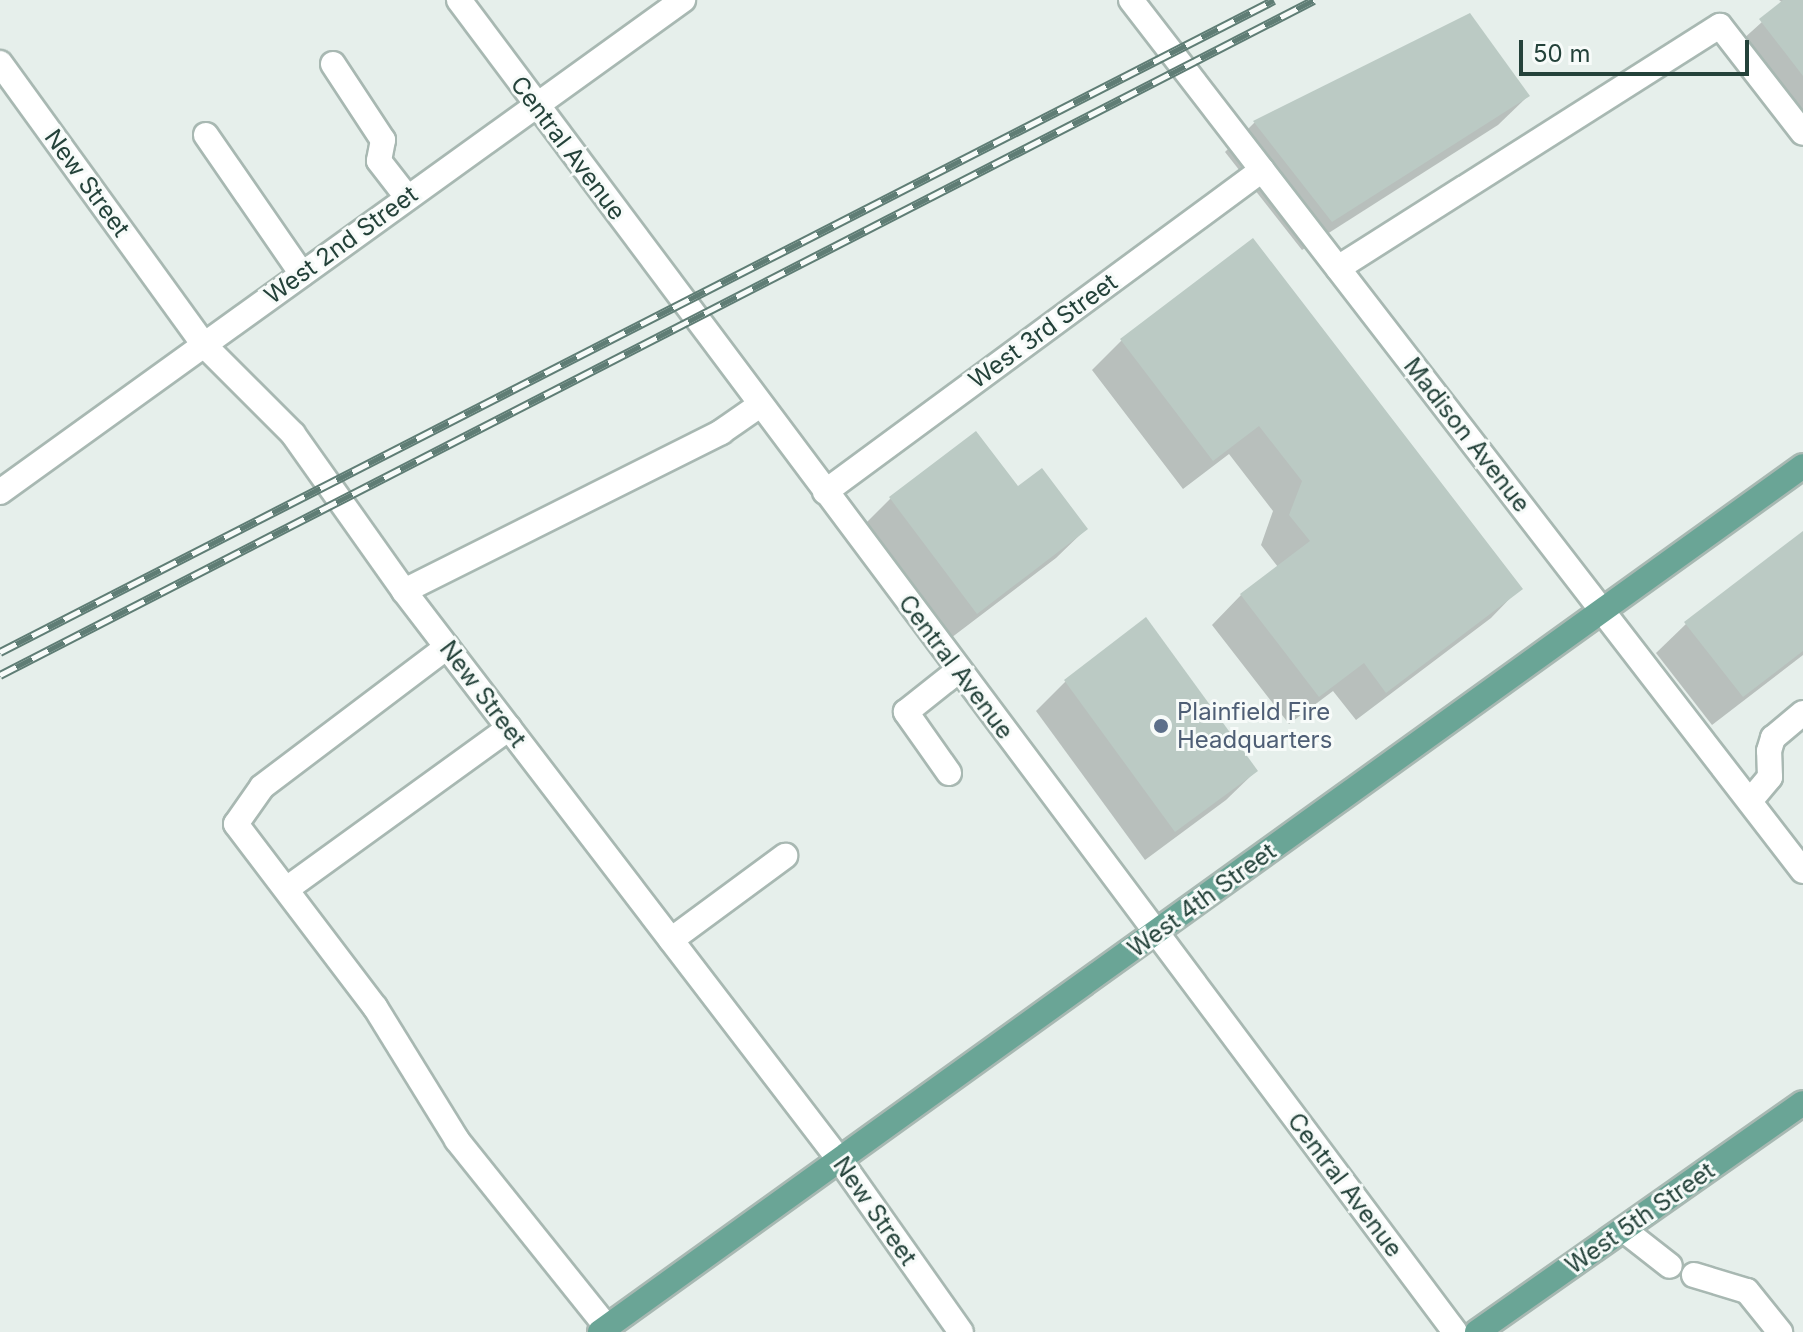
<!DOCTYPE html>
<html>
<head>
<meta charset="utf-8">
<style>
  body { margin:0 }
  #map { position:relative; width:1803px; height:1332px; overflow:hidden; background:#e6efeb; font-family:Inter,sans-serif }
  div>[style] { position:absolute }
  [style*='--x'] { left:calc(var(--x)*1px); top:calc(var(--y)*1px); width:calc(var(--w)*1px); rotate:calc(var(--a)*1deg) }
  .shadow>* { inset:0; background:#0003 }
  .building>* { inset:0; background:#bbcac4 }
  .roads { filter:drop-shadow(2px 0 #a8b8b2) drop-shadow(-2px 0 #a8b8b2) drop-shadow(0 2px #a8b8b2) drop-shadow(0 -2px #a8b8b2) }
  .minor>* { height:24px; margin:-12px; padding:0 12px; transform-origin:12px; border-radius:12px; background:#fff }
  .major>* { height:24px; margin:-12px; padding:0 12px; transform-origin:12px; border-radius:12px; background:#6aa596 }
  .rail>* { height:9px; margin-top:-4.5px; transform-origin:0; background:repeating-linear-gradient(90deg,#f7fbf9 0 18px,#5f7d75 0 36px); box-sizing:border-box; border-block:2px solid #5f7d75 }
  .dots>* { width:22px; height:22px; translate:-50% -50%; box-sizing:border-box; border:4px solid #f7fbf9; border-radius:50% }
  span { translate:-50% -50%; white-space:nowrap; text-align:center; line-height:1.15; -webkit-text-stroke:6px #f7fbf9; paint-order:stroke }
  .street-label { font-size:24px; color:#24423a }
  .service-label { font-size:24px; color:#4e5e75 }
  .left { translate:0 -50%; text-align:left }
  .scale { position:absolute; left:1519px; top:40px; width:230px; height:36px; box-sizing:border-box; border:4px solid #24423a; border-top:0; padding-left:10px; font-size:24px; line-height:28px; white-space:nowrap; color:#24423a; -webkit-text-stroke:6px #f7fbf9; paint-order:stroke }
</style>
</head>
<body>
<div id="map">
  <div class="shadow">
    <div style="clip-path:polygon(1779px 0,1803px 0,1803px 142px,1731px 50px,1783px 3px)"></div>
    <div style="clip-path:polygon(1469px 15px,1528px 96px,1498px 125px,1302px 250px,1225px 152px,1254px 123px)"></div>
    <div style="clip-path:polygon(1253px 241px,1520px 588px,1491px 618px,1356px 720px,1333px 691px,1289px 724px,1212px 625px,1241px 595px,1278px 567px,1261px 545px,1273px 511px,1229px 454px,1183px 489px,1092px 370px,1121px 341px)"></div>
    <div style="clip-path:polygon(976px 434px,1018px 489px,1086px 529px,1056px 558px,947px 641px,861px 528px,890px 499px)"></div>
    <div style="clip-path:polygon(1803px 534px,1803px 655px,1712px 725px,1656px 653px,1686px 624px)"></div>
    <div style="clip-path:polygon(1146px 620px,1256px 771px,1226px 800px,1145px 860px,1036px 711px,1065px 682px)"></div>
  </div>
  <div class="building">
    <div style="clip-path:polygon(1783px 0,1803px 0,1803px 76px,1759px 19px)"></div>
    <div style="clip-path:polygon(1470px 13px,1530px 96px,1332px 222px,1253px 121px)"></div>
    <div style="clip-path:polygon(1253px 238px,1523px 589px,1386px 693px,1364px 663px,1319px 697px,1240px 594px,1310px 541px,1289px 515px,1302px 481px,1259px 426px,1213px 461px,1120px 339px)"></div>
    <div style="clip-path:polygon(976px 431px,1018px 486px,1042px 468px,1088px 529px,977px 614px,889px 497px)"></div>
    <div style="clip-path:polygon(1803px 531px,1803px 651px,1743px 697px,1684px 622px)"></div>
    <div style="clip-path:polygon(1146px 617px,1258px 771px,1175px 832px,1064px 680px)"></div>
  </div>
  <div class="roads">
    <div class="minor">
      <div style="--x:459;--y:0;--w:1663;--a:53.21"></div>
      <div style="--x:1131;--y:0;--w:1100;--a:52.35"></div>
      <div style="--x:0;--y:63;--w:348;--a:54.1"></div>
      <div style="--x:204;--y:345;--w:126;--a:45"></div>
      <div style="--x:293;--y:434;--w:192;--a:54.7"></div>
      <div style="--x:404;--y:591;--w:719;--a:52.57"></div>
      <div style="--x:841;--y:1162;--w:208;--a:54.8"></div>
      <div style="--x:333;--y:64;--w:91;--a:56.7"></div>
      <div style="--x:383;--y:140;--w:21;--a:101"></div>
      <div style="--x:379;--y:161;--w:46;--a:52.1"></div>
      <div style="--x:206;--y:135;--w:169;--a:55.4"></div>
      <div style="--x:1338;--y:268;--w:452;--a:-32.4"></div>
      <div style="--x:1720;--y:26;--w:135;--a:52.2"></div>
      <div style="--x:0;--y:492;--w:842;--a:-35.77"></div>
      <div style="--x:825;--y:492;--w:543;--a:-36.38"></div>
      <div style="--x:404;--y:591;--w:355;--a:-26.6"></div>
      <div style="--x:721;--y:432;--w:47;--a:-34.7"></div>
      <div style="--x:447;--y:647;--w:232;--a:142.9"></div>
      <div style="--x:262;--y:787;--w:45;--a:125.1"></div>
      <div style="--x:236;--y:824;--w:230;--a:52.8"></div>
      <div style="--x:375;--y:1007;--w:156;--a:58.3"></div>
      <div style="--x:457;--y:1140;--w:240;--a:51.3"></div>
      <div style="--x:949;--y:773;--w:75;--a:-125.2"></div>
      <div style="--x:906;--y:712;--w:68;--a:-38.4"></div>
      <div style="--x:1750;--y:801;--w:31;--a:-50"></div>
      <div style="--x:1770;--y:777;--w:26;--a:-92"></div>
      <div style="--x:1769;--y:751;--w:14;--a:-73"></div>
      <div style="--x:1773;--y:738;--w:39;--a:-40"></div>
      <div style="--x:288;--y:888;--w:273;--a:-35.9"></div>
      <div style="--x:671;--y:940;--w:142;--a:-36.4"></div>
      <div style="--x:1624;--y:1230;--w:58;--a:38"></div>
      <div style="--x:1694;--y:1275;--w:55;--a:16.8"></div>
      <div style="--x:1747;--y:1291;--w:53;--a:51.2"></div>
    </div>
    <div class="major">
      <div style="--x:600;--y:1332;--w:1482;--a:-35.75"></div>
      <div style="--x:1477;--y:1332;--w:398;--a:-35.1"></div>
    </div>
  </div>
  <div class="rail">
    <div style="--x:0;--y:652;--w:1431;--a:-27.1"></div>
    <div style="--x:0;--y:675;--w:1477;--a:-27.19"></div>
  </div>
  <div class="dots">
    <div style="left:1161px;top:726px;background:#5c6f8a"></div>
  </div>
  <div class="street-label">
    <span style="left:568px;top:148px;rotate:53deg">Central Avenue</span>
    <span style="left:87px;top:183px;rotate:54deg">New Street</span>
    <span style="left:341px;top:245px;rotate:-36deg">West 2nd Street</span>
    <span style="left:1043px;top:331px;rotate:-36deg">West 3rd Street</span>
    <span style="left:1467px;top:435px;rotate:52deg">Madison Avenue</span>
    <span style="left:956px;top:667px;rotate:53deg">Central Avenue</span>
    <span style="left:483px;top:694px;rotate:53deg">New Street</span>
    <span style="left:1202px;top:900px;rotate:-36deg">West 4th Street</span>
    <span style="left:1345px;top:1185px;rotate:53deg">Central Avenue</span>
    <span style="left:875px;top:1211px;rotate:55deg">New Street</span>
    <span style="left:1640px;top:1218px;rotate:-35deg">West 5th Street</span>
  </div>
  <div class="service-label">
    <span class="left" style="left:1177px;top:726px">Plainfield Fire<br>Headquarters</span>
  </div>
  <div class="scale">50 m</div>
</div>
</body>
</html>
